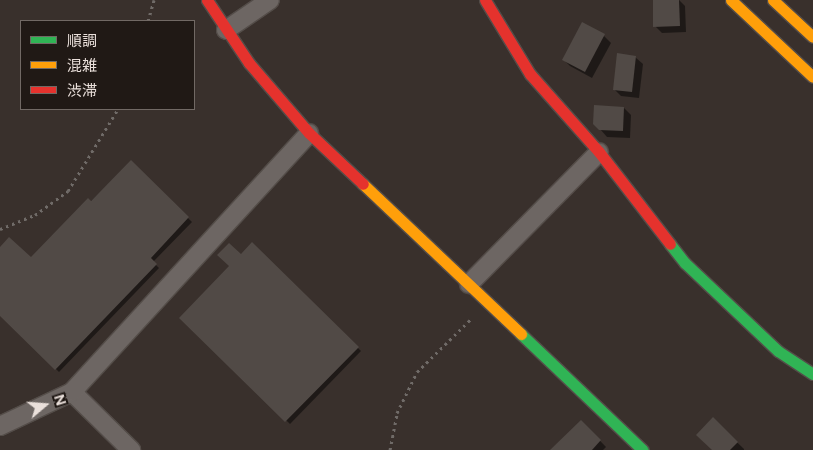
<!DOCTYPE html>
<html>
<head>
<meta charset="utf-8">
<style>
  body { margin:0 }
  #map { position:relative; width:813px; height:450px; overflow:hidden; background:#39302c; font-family:Figtree,"Noto Sans JP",sans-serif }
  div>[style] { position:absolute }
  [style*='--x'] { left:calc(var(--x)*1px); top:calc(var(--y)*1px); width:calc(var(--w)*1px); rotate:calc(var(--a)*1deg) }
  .shadow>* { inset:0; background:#0007 }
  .building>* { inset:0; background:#514a46 }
  .path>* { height:3px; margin-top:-1.5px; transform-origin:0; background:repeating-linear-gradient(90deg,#706b68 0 2.5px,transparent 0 6.5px) }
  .roads { filter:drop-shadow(1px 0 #544d49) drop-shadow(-1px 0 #544d49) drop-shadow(0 1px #544d49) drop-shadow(0 -1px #544d49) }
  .street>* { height:18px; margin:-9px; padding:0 9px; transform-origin:9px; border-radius:9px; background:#6d6663 }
  .fast>* { height:11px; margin:-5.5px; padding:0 5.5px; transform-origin:5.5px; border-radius:5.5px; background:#30b455 }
  .slow>* { height:11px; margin:-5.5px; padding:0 5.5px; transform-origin:5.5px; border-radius:5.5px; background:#ff9f0a }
  .jam>* { height:11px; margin:-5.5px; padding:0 5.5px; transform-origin:5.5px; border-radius:5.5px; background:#e5322d }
  span { translate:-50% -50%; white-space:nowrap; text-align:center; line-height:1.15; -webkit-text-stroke:4px #201915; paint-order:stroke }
  .legend { position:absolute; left:20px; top:20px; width:175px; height:90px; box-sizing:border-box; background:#201915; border:1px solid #716964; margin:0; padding:6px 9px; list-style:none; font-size:15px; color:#eae0db }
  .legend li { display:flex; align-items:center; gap:10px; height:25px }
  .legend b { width:25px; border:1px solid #716964 }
  .north { position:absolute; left:20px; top:380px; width:50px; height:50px; -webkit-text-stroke:4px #201915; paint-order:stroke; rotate:72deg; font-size:14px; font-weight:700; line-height:20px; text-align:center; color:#eae0db }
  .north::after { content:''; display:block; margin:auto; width:18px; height:22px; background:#eae0db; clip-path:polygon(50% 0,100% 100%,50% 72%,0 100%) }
</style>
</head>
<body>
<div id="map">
  <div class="shadow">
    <div style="clip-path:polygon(654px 0,679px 0,685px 6px,686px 32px,662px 33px,655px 26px)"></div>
    <div style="clip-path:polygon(604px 36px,611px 43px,592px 78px,570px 66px,563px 59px)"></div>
    <div style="clip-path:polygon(635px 57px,643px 64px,639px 98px,621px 96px,614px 89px)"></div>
    <div style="clip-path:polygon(624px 108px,631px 115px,630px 138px,607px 137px,600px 129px)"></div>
    <div style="clip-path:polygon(131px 162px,192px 222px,153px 262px,159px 268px,59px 372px,0 313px,0 249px,31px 259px)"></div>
    <div style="clip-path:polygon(252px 244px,361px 351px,290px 424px,181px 318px)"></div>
    <div style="clip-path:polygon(713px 419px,744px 449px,744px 450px,714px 450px)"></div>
    <div style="clip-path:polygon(581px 421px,606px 447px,603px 450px,562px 450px)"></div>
  </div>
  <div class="building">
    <div style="clip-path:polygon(653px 0,679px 0,680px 26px,653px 27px)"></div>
    <div style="clip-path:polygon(582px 22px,605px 34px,585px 72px,562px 60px)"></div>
    <div style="clip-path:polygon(617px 53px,636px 56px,632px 92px,613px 90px)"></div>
    <div style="clip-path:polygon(594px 105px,624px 107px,623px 131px,599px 130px,593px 124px)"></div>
    <div style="clip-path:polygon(131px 160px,189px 217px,151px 258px,157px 264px,55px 370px,0 316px,0 247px,9px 237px,31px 257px,88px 198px,91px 201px)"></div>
    <div style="clip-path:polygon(252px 242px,359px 347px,285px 422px,179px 318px,229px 266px,217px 255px,229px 243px,241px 254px)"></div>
    <div style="clip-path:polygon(713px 417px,738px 442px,730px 450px,712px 450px,696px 435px)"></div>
    <div style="clip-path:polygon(581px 420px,601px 440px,592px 450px,550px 450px)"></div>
  </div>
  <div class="path">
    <div style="--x:148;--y:21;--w:22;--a:-74"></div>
    <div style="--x:0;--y:229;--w:38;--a:-22"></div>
    <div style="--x:35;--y:215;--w:41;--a:-36"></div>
    <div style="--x:68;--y:191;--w:96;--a:-58.6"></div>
    <div style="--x:390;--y:450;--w:38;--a:-79"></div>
    <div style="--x:397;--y:413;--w:46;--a:-64"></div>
    <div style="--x:417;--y:372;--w:77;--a:-44.5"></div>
  </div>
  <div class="roads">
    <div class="street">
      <div style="--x:226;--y:30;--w:53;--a:-34.3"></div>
      <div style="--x:469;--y:284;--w:185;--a:-45.4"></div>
      <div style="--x:72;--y:392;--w:83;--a:44.5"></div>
      <div style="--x:0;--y:426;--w:80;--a:-25.3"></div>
      <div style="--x:72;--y:392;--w:351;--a:-47.5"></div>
    </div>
    <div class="fast">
      <div style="--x:670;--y:244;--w:24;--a:52"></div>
      <div style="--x:685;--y:263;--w:128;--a:43.4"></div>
      <div style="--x:778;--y:351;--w:42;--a:33.3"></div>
      <div style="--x:521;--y:334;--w:168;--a:43.6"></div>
    </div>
    <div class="slow">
      <div style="--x:731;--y:0;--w:112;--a:43.2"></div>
      <div style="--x:773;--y:0;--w:54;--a:42.8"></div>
      <div style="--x:363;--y:184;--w:218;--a:43.5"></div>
    </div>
    <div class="jam">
      <div style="--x:207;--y:0;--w:76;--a:56.3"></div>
      <div style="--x:249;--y:63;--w:92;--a:49.4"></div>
      <div style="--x:309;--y:133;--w:74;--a:43.4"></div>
      <div style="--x:485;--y:0;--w:87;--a:58.7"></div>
      <div style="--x:530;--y:74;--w:104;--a:48.5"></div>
      <div style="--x:599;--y:152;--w:116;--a:52.3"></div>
    </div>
  </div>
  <ul class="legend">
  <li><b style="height:6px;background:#30b455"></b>順調</li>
  <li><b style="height:6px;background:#ff9f0a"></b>混雑</li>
  <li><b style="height:6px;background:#e5322d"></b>渋滞</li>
  </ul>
  <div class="north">N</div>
</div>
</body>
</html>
